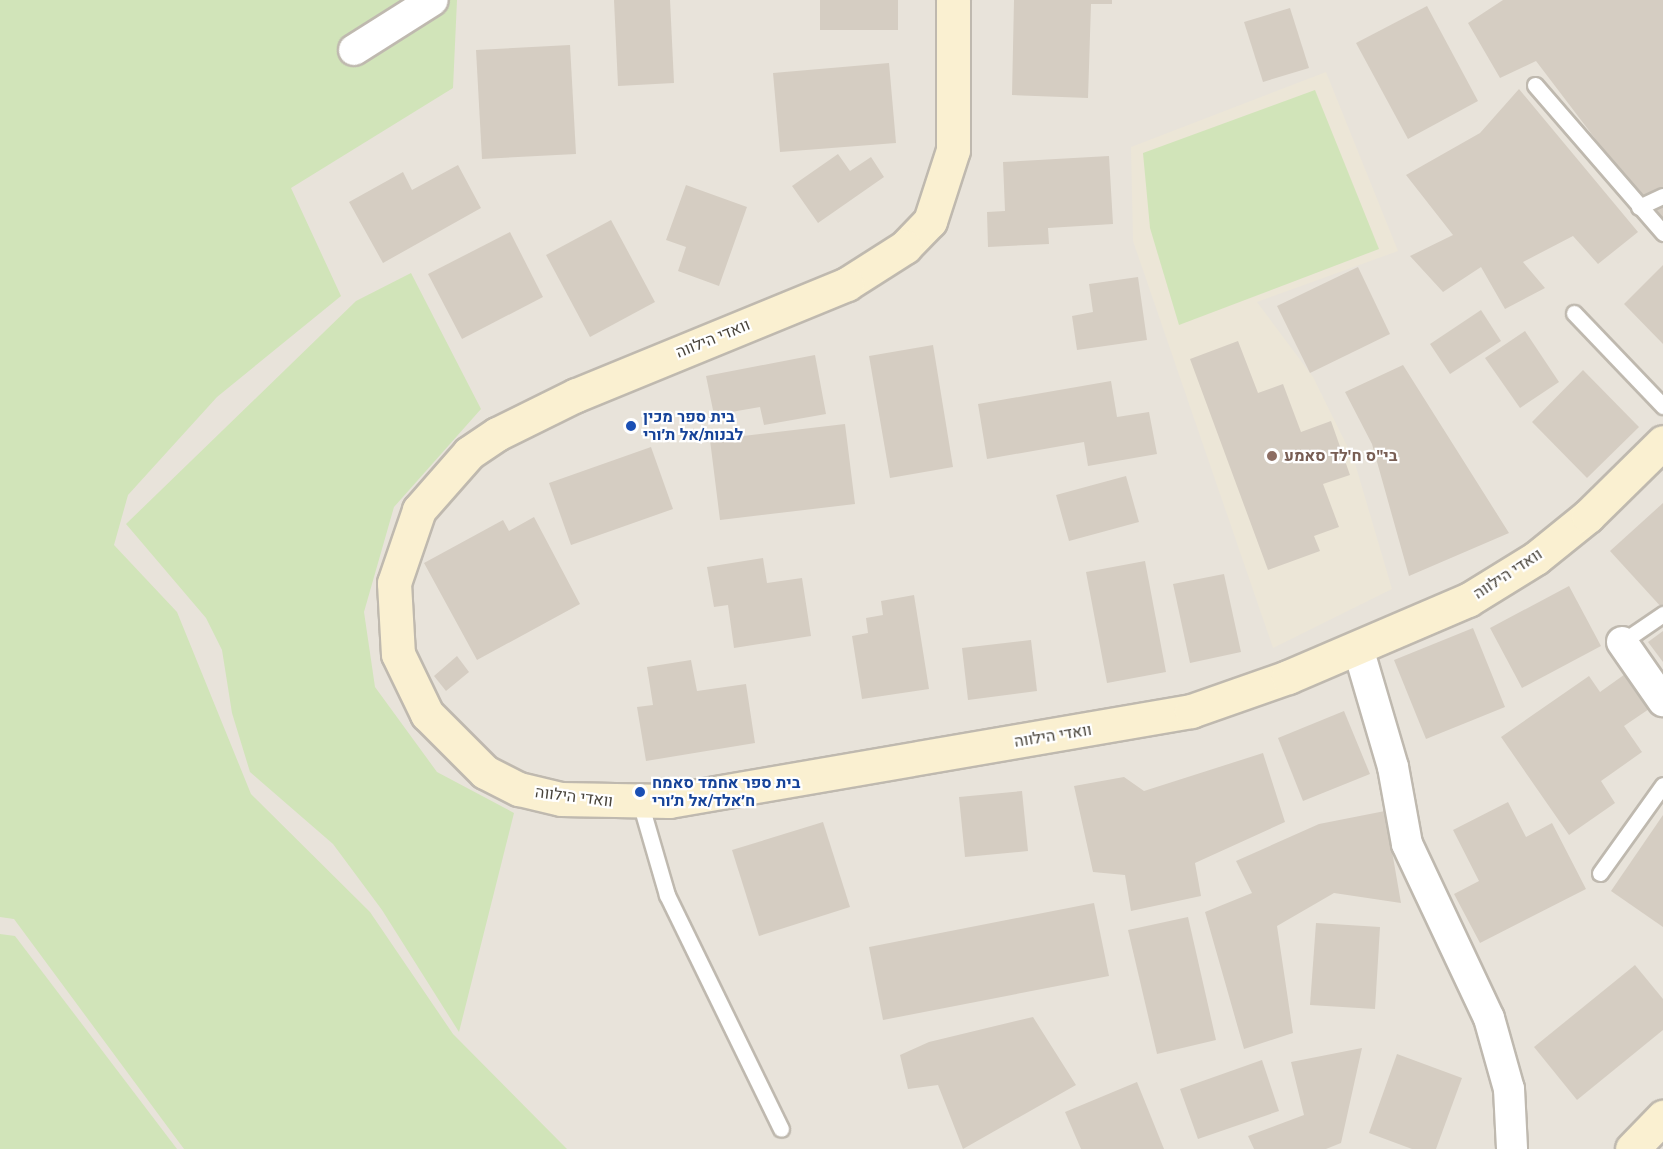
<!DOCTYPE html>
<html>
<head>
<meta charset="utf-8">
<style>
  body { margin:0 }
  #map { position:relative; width:1663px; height:1149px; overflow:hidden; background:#f4f2ec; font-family:"Nunito Sans",Heebo,sans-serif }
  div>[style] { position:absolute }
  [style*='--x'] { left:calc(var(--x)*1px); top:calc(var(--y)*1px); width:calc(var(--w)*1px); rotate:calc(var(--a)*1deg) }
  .residential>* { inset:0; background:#e8e3da }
  .education>* { inset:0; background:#ece6d7 }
  .green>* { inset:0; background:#d1e4b9 }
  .building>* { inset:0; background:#d5cdc2 }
  .roads { filter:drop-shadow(2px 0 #bfb9af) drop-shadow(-2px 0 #bfb9af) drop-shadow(0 2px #bfb9af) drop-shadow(0 -2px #bfb9af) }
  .lane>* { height:15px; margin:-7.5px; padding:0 7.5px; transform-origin:7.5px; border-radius:7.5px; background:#fff }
  .street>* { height:30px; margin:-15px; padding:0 15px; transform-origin:15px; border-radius:15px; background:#fff }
  .secondary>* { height:33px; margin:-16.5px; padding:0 16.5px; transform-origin:16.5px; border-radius:16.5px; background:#faf0d1 }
  .dots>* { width:16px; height:16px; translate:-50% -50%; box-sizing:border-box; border:3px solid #fff; border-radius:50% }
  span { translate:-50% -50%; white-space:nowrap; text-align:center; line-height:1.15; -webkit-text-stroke:4.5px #fff; paint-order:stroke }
  .street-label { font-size:16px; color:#48433a }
  .transit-label { font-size:16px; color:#164399; font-weight:700 }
  .left { translate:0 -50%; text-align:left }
  .education-label { font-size:16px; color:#785e54; font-weight:700 }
</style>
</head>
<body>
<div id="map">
  <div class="residential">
    <div style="clip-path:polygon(0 0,1663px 0,1663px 1149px,0 1149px)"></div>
  </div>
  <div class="education">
    <div style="clip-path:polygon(1326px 72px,1398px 251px,1257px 302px,1313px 377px,1354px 460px,1392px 589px,1273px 648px,1133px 241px,1131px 147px)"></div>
  </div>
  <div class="green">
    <div style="clip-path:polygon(0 0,457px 0,453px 88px,291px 188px,341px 296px,217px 397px,128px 495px,114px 545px,177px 612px,251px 794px,370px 912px,453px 1034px,567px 1149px,184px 1149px,14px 919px,0 917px)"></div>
    <div style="clip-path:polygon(1315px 90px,1379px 249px,1179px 325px,1150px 228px,1143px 153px)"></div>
    <div style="clip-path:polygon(411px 273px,481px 409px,394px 507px,364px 612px,375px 687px,437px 772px,514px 813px,459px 1032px,382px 910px,333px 844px,250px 772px,232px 713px,222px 650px,206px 618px,126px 524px,356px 301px)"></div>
    <div style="clip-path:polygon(0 934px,15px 936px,177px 1149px,0 1149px)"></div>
  </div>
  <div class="building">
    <div style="clip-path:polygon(614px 0,670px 0,674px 83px,618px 86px)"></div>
    <div style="clip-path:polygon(820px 0,898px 0,898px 30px,820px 30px)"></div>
    <div style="clip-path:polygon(1014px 0,1112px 0,1112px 4px,1091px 4px,1088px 98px,1012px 95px)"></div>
    <div style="clip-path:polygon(1503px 0,1663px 0,1663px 218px,1635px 191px,1536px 61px,1500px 78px,1468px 23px)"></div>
    <div style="clip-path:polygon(1427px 6px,1478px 101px,1408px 139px,1356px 43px)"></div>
    <div style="clip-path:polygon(1290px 8px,1309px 68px,1263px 82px,1244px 22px)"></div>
    <div style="clip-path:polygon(570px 45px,576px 154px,482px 159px,476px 50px)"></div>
    <div style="clip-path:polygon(889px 63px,896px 143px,780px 152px,773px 73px)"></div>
    <div style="clip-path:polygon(1519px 89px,1638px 232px,1598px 264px,1573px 236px,1523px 262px,1545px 288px,1505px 309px,1481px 267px,1443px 292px,1410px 256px,1453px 235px,1406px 175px,1480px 133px)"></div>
    <div style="clip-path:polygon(838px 154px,850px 171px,871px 157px,884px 177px,818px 223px,792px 186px)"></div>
    <div style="clip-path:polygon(1109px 156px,1113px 224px,1048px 228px,1049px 244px,988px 247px,987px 212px,1005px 211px,1003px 162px)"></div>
    <div style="clip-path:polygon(458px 165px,481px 208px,383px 263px,349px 202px,403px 172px,412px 190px)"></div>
    <div style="clip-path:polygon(686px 185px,747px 207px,719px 286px,678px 271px,686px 247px,666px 240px)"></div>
    <div style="clip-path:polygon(611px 220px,655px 302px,590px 337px,546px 255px)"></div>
    <div style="clip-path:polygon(510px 232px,543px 297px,462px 339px,428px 274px)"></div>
    <div style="clip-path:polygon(1663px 265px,1663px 344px,1624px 304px)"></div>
    <div style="clip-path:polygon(1358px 267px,1390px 334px,1310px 373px,1277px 306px)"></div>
    <div style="clip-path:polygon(1138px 277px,1147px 340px,1077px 350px,1072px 316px,1093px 312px,1089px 284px)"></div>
    <div style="clip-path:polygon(1481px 310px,1501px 341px,1450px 374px,1430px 344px)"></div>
    <div style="clip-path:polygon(1525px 331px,1559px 382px,1520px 408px,1485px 358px)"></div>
    <div style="clip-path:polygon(1238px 341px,1258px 393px,1283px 384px,1301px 432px,1331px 421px,1350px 475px,1323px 484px,1339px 527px,1314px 536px,1320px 551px,1268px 570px,1190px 359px)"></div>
    <div style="clip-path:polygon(933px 345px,953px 467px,890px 478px,869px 356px)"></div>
    <div style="clip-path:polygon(815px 355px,826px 414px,764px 425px,760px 407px,714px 415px,706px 376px)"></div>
    <div style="clip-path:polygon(1403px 365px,1509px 533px,1409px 576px,1372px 444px,1345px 392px)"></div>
    <div style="clip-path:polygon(1583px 370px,1639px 427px,1587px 478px,1532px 422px)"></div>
    <div style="clip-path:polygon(1111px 381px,1117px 417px,1149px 412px,1157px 454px,1088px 466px,1084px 442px,987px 459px,978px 404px)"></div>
    <div style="clip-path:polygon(845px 424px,855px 504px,720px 520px,710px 440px)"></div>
    <div style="clip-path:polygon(651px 447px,673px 509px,571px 545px,549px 483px)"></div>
    <div style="clip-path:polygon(1126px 476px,1139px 522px,1069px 541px,1056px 495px)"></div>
    <div style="clip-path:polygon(1663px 503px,1663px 609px,1610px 551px)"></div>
    <div style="clip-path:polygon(534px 517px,580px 604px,477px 660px,424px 563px,503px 520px,509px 531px)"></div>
    <div style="clip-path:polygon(763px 558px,767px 583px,802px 578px,811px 636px,734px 648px,728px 605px,714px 607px,707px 567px)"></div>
    <div style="clip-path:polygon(1145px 561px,1166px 672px,1107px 683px,1086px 572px)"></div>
    <div style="clip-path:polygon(1224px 574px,1241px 652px,1190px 663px,1173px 584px)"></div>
    <div style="clip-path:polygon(1569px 586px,1601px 646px,1522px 688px,1490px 628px)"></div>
    <div style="clip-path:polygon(914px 595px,929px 689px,862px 699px,852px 636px,868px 633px,866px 618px,883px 615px,881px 601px)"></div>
    <div style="clip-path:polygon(1473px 628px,1505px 707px,1426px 739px,1394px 660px)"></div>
    <div style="clip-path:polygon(1663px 631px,1663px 662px,1648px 642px)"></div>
    <div style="clip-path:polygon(1031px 640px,1037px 691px,968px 700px,962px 648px)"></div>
    <div style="clip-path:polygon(457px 656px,469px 672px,446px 691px,434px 676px)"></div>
    <div style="clip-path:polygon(691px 660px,697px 691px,746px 684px,755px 743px,646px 761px,637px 707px,653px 705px,647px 667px)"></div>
    <div style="clip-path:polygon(1628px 672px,1652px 707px,1624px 726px,1642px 752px,1601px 781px,1615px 803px,1569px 835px,1501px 737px,1589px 676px,1600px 692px)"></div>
    <div style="clip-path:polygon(1344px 711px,1370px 774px,1303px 801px,1278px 738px)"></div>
    <div style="clip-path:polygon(1263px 753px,1285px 822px,1195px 863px,1201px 896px,1131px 911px,1125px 875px,1093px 872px,1074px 786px,1124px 777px,1144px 791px)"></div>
    <div style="clip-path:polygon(1022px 791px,1028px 851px,965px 857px,959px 797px)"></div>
    <div style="clip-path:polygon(1508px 802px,1526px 837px,1552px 823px,1586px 889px,1480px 943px,1454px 894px,1479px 881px,1453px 830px)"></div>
    <div style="clip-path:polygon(1385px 811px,1401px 903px,1334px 893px,1277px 926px,1293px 1033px,1244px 1049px,1205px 912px,1252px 893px,1236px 861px,1319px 824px)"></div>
    <div style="clip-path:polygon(1663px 815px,1663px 927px,1611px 891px)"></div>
    <div style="clip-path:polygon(823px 822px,850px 907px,759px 936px,732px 850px)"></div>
    <div style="clip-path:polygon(1094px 903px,1109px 976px,883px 1020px,869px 947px)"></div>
    <div style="clip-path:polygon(1188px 917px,1216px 1040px,1157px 1054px,1128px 930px)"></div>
    <div style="clip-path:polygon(1316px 923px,1380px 927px,1375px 1009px,1310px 1005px)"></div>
    <div style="clip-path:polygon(1635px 965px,1663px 999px,1663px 1030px,1577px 1100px,1534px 1047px)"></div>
    <div style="clip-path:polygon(1033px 1017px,1076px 1085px,963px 1149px,938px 1085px,908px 1089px,900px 1055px,929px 1042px)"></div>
    <div style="clip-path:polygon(1362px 1048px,1341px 1143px,1326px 1149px,1254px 1149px,1248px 1136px,1304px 1115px,1291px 1062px)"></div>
    <div style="clip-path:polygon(1397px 1054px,1462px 1078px,1436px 1149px,1412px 1149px,1369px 1133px)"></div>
    <div style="clip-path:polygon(1262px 1060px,1279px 1111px,1198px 1139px,1180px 1089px)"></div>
    <div style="clip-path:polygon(1137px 1082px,1164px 1149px,1081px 1149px,1065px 1112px)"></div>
  </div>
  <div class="roads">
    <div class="lane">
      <div style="--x:1535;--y:85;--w:196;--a:49.1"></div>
      <div style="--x:1639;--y:207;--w:26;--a:-25"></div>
      <div style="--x:1574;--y:313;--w:129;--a:46.3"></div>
      <div style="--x:1622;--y:642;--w:50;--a:-34.3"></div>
      <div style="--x:640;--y:802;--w:97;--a:73.8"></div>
      <div style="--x:667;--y:895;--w:260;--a:64"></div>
      <div style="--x:1600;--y:873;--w:108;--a:-54.4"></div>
    </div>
    <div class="street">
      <div style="--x:354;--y:50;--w:93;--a:-32.3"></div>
      <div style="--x:1622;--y:642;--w:72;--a:55.2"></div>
      <div style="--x:1358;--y:648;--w:124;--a:73.6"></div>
      <div style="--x:1393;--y:767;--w:78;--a:79.7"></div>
      <div style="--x:1407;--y:844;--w:192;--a:64.8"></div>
      <div style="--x:1489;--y:1018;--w:74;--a:74.3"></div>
      <div style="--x:1509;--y:1089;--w:60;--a:87.1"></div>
    </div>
    <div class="secondary">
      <div style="--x:953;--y:0;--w:150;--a:90"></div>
      <div style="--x:953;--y:150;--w:75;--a:107.9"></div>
      <div style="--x:930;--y:221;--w:36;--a:134"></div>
      <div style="--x:905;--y:247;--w:69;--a:147.5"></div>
      <div style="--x:847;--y:284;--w:293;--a:157.7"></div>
      <div style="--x:576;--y:395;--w:88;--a:153.7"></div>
      <div style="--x:497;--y:434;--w:34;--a:146"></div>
      <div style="--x:469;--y:453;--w:76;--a:131.3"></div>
      <div style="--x:419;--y:510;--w:77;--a:108.9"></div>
      <div style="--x:394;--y:583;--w:71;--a:86.8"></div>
      <div style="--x:398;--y:654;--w:67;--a:64.2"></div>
      <div style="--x:427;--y:714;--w:82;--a:45"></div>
      <div style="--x:485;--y:772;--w:38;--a:27"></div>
      <div style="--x:519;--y:789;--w:43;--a:13.4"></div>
      <div style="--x:561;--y:799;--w:108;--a:1.1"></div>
      <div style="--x:669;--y:801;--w:530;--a:-9.78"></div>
      <div style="--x:1191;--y:711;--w:103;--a:-19.3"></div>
      <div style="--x:1288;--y:677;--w:196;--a:-23.2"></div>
      <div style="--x:1468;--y:600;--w:80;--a:-31.7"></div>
      <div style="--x:1536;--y:558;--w:67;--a:-38.9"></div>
      <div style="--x:1588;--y:516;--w:105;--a:-44.6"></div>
      <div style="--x:1632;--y:1149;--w:45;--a:-45.9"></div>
    </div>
  </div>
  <div class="dots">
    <div style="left:631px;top:426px;background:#1a4fb4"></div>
    <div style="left:1272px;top:456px;background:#8d6e63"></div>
    <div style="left:640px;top:792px;background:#1a4fb4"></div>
  </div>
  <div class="street-label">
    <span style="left:713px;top:339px;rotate:-22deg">וואדי הילווה</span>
    <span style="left:1508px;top:574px;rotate:-33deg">וואדי הילווה</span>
    <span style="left:1053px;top:736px;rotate:-9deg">וואדי הילווה</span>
    <span style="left:574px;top:797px;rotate:7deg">וואדי הילווה</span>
  </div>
  <div class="transit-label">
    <span class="left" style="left:643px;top:426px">בית ספר מכין<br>לבנות/אל ת׳ורי</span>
    <span class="left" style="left:652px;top:792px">בית ספר אחמד סאמח<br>ח׳אלד/אל ת׳ורי</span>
  </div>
  <div class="education-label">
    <span class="left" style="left:1284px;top:456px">בי"ס ח'לד סאמע</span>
  </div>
</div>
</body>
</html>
